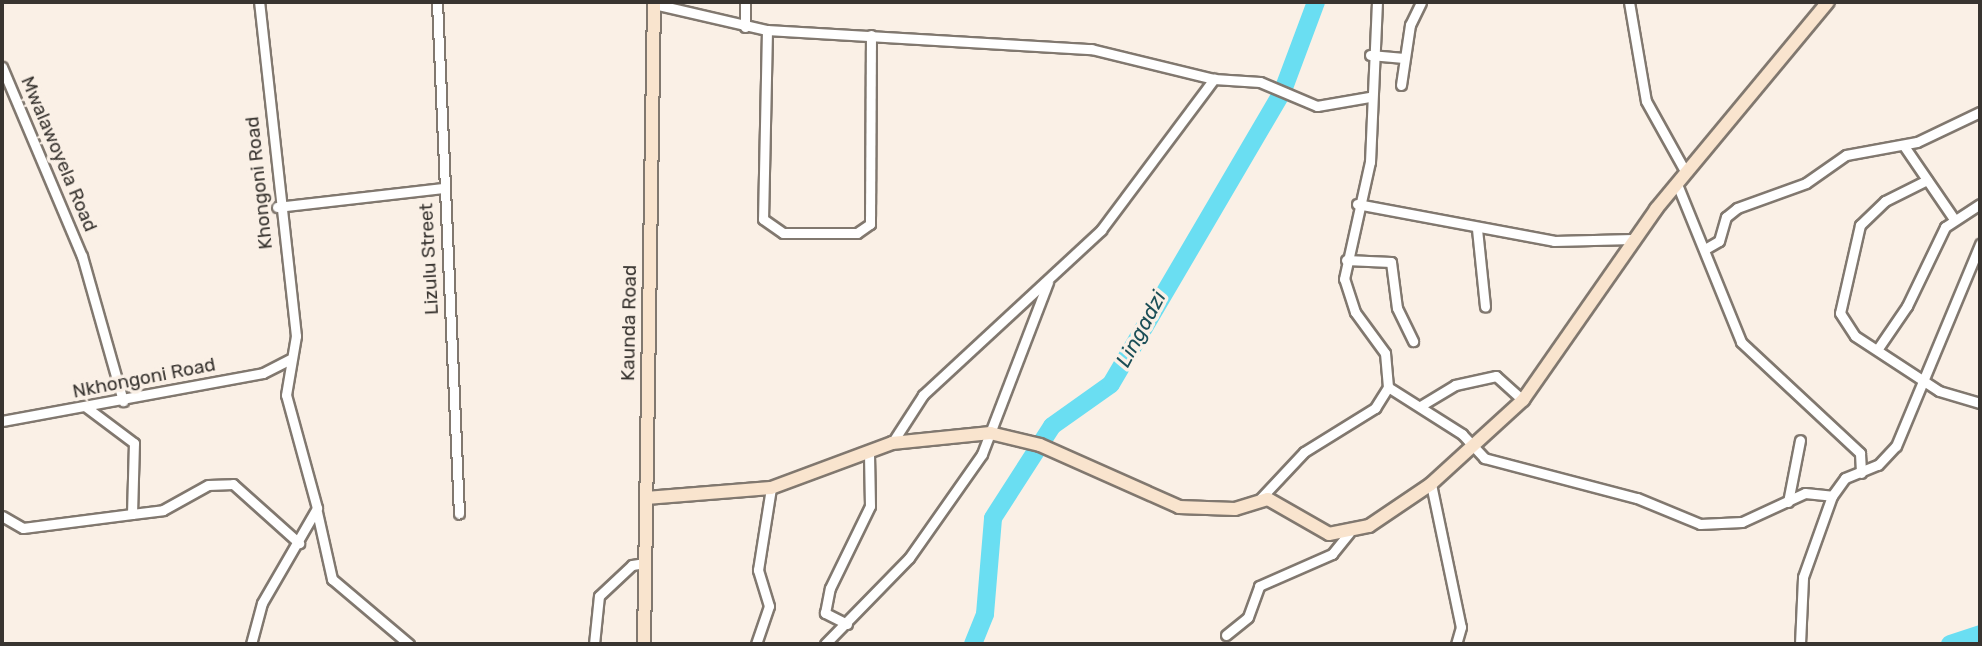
<!DOCTYPE html>
<html>
<head>
<meta charset="utf-8">
<style>
  body { margin:0 }
  #map { position:relative; width:1982px; height:646px; overflow:hidden; background:#faf0e6; font-family:Rubik,sans-serif }
  div>[style] { position:absolute }
  [style*='--x'] { left:calc(var(--x)*1px); top:calc(var(--y)*1px); width:calc(var(--w)*1px); rotate:calc(var(--a)*1deg) }
  .river>* { height:18px; margin:-9px; padding:0 9px; transform-origin:9px; border-radius:9px; background:#6adef2 }
  .roads { filter:drop-shadow(2px 0 #81786f) drop-shadow(-2px 0 #81786f) drop-shadow(0 2px #81786f) drop-shadow(0 -2px #81786f) }
  .street>* { height:9px; margin:-4.5px; padding:0 4.5px; transform-origin:4.5px; border-radius:4.5px; background:#fff }
  .secondary>* { height:12px; margin:-6px; padding:0 6px; transform-origin:6px; border-radius:6px; background:#f9e4ce }
  span { translate:-50% -50%; white-space:nowrap; text-align:center; line-height:1.15; -webkit-text-stroke:7px #faf0e6; paint-order:stroke }
  .street-label { font-size:19px; color:#383430 }
  .water-label { font-size:21px; color:#1c4f57; font-style:italic }
  .frame { position:absolute; inset:0; border:4px solid #383430; pointer-events:none }
</style>
</head>
<body>
<div id="map">
  <div class="river">
    <div style="--x:973;--y:644;--w:32;--a:-68"></div>
    <div style="--x:985;--y:614;--w:96;--a:-85.2"></div>
    <div style="--x:993;--y:518;--w:109;--a:-57.3"></div>
    <div style="--x:1052;--y:426;--w:72;--a:-35.4"></div>
    <div style="--x:1111;--y:384;--w:338;--a:-59.6"></div>
    <div style="--x:1282;--y:93;--w:97;--a:-69.5"></div>
    <div style="--x:1950;--y:644;--w:32;--a:-18"></div>
  </div>
  <div class="roads">
    <div class="street">
      <div style="--x:437;--y:2;--w:512;--a:87.54"></div>
      <div style="--x:1629;--y:2;--w:100;--a:80.3"></div>
      <div style="--x:1646;--y:101;--w:82;--a:60.9"></div>
      <div style="--x:654;--y:4;--w:116;--a:13"></div>
      <div style="--x:767;--y:30;--w:325;--a:3.4"></div>
      <div style="--x:1091;--y:49;--w:127;--a:13.7"></div>
      <div style="--x:1214;--y:79;--w:46;--a:3.7"></div>
      <div style="--x:1260;--y:82;--w:62;--a:22.8"></div>
      <div style="--x:1317;--y:106;--w:53;--a:-9.8"></div>
      <div style="--x:745;--y:27;--w:25;--a:-90"></div>
      <div style="--x:767;--y:30;--w:189;--a:91.2"></div>
      <div style="--x:763;--y:219;--w:24;--a:35"></div>
      <div style="--x:783;--y:233;--w:74;--a:0"></div>
      <div style="--x:857;--y:233;--w:16;--a:-35"></div>
      <div style="--x:870;--y:224;--w:189;--a:-89.7"></div>
      <div style="--x:1370;--y:55;--w:34;--a:5"></div>
      <div style="--x:2;--y:67;--w:205;--a:67.1"></div>
      <div style="--x:82;--y:256;--w:151;--a:74.2"></div>
      <div style="--x:1401;--y:85;--w:61;--a:-81.5"></div>
      <div style="--x:1410;--y:25;--w:25;--a:-64"></div>
      <div style="--x:1904;--y:146;--w:88;--a:55.6"></div>
      <div style="--x:1927;--y:180;--w:47;--a:153.4"></div>
      <div style="--x:1885;--y:201;--w:35;--a:136"></div>
      <div style="--x:1860;--y:225;--w:90;--a:102.8"></div>
      <div style="--x:1840;--y:313;--w:27;--a:57"></div>
      <div style="--x:1855;--y:336;--w:100;--a:33.2"></div>
      <div style="--x:1939;--y:391;--w:43;--a:16.3"></div>
      <div style="--x:1677;--y:184;--w:170;--a:67.9"></div>
      <div style="--x:1741;--y:342;--w:163;--a:43"></div>
      <div style="--x:1860;--y:453;--w:20;--a:87"></div>
      <div style="--x:1357;--y:204;--w:200;--a:10.6"></div>
      <div style="--x:1554;--y:241;--w:79;--a:-1.5"></div>
      <div style="--x:277;--y:207;--w:167;--a:-6.5"></div>
      <div style="--x:1477;--y:229;--w:78;--a:84.1"></div>
      <div style="--x:1705;--y:249;--w:16;--a:-30"></div>
      <div style="--x:1719;--y:241;--w:25;--a:-74"></div>
      <div style="--x:1726;--y:217;--w:14;--a:-39"></div>
      <div style="--x:1737;--y:208;--w:73;--a:-19.9"></div>
      <div style="--x:1806;--y:183;--w:49;--a:-35"></div>
      <div style="--x:1846;--y:155;--w:72;--a:-10.4"></div>
      <div style="--x:1917;--y:142;--w:70;--a:-25.5"></div>
      <div style="--x:1346;--y:260;--w:45;--a:2.5"></div>
      <div style="--x:1391;--y:262;--w:46;--a:82.6"></div>
      <div style="--x:1397;--y:308;--w:37;--a:64"></div>
      <div style="--x:1879;--y:347;--w:50;--a:-55.7"></div>
      <div style="--x:1907;--y:306;--w:88;--a:-64.3"></div>
      <div style="--x:1945;--y:227;--w:42;--a:-33.3"></div>
      <div style="--x:1388;--y:387;--w:88;--a:32.4"></div>
      <div style="--x:1462;--y:434;--w:33;--a:47"></div>
      <div style="--x:1484;--y:458;--w:158;--a:14.7"></div>
      <div style="--x:1637;--y:498;--w:68;--a:22.4"></div>
      <div style="--x:1700;--y:524;--w:42;--a:-2.7"></div>
      <div style="--x:1742;--y:522;--w:69;--a:-24.7"></div>
      <div style="--x:1805;--y:493;--w:27;--a:6"></div>
      <div style="--x:1422;--y:405;--w:39;--a:-31"></div>
      <div style="--x:1455;--y:385;--w:42;--a:-12.4"></div>
      <div style="--x:1496;--y:376;--w:36;--a:42"></div>
      <div style="--x:2;--y:421;--w:265;--a:-10.4"></div>
      <div style="--x:263;--y:373;--w:30;--a:-27"></div>
      <div style="--x:892;--y:443;--w:57;--a:-57.1"></div>
      <div style="--x:923;--y:395;--w:243;--a:-42.8"></div>
      <div style="--x:1101;--y:230;--w:189;--a:-53.2"></div>
      <div style="--x:1431;--y:484;--w:146;--a:78.2"></div>
      <div style="--x:1461;--y:627;--w:18;--a:106"></div>
      <div style="--x:1259;--y:500;--w:66;--a:-46.8"></div>
      <div style="--x:1304;--y:452;--w:84;--a:-31.8"></div>
      <div style="--x:1375;--y:408;--w:25;--a:-58"></div>
      <div style="--x:1388;--y:387;--w:34;--a:-95"></div>
      <div style="--x:1385;--y:353;--w:51;--a:-126.2"></div>
      <div style="--x:1355;--y:312;--w:35;--a:-108"></div>
      <div style="--x:1344;--y:279;--w:120;--a:-77.5"></div>
      <div style="--x:1370;--y:162;--w:160;--a:-87.5"></div>
      <div style="--x:1788;--y:502;--w:63;--a:-79"></div>
      <div style="--x:317;--y:512;--w:69;--a:77.4"></div>
      <div style="--x:332;--y:579;--w:101;--a:40.2"></div>
      <div style="--x:132;--y:514;--w:31;--a:-7"></div>
      <div style="--x:163;--y:510;--w:51;--a:-29.1"></div>
      <div style="--x:208;--y:485;--w:25;--a:-2"></div>
      <div style="--x:233;--y:484;--w:89;--a:41.8"></div>
      <div style="--x:2;--y:516;--w:24;--a:30"></div>
      <div style="--x:23;--y:528;--w:110;--a:-7.3"></div>
      <div style="--x:132;--y:514;--w:71;--a:-88.4"></div>
      <div style="--x:134;--y:443;--w:60;--a:-143.1"></div>
      <div style="--x:847;--y:624;--w:25;--a:-153"></div>
      <div style="--x:825;--y:613;--w:25;--a:-79"></div>
      <div style="--x:830;--y:588;--w:91;--a:-64"></div>
      <div style="--x:870;--y:506;--w:54;--a:-91.1"></div>
      <div style="--x:1226;--y:635;--w:28;--a:-39"></div>
      <div style="--x:1248;--y:617;--w:33;--a:-70"></div>
      <div style="--x:1259;--y:586;--w:80;--a:-23.7"></div>
      <div style="--x:1332;--y:554;--w:27;--a:-51"></div>
      <div style="--x:251;--y:644;--w:42;--a:-75"></div>
      <div style="--x:262;--y:603;--w:110;--a:-59.9"></div>
      <div style="--x:317;--y:508;--w:117;--a:-105.3"></div>
      <div style="--x:286;--y:395;--w:60;--a:-80.4"></div>
      <div style="--x:296;--y:336;--w:336;--a:-96.3"></div>
      <div style="--x:594;--y:644;--w:48;--a:-84.1"></div>
      <div style="--x:599;--y:596;--w:45;--a:-43.2"></div>
      <div style="--x:632;--y:565;--w:13;--a:-9"></div>
      <div style="--x:756;--y:644;--w:40;--a:-71.1"></div>
      <div style="--x:769;--y:606;--w:38;--a:-107"></div>
      <div style="--x:758;--y:570;--w:83;--a:-81"></div>
      <div style="--x:825;--y:644;--w:120;--a:-45.7"></div>
      <div style="--x:909;--y:558;--w:127;--a:-54.9"></div>
      <div style="--x:982;--y:454;--w:184;--a:-69"></div>
      <div style="--x:1800;--y:644;--w:67;--a:-87.4"></div>
      <div style="--x:1803;--y:577;--w:86;--a:-70.3"></div>
      <div style="--x:1832;--y:496;--w:22;--a:-54"></div>
      <div style="--x:1845;--y:478;--w:35;--a:-22"></div>
      <div style="--x:1878;--y:465;--w:26;--a:-47"></div>
      <div style="--x:1896;--y:446;--w:219;--a:-67.4"></div>
    </div>
    <div class="secondary">
      <div style="--x:646;--y:498;--w:125;--a:-4.6"></div>
      <div style="--x:771;--y:488;--w:129;--a:-20.4"></div>
      <div style="--x:892;--y:443;--w:99;--a:-5.8"></div>
      <div style="--x:990;--y:433;--w:51;--a:13.5"></div>
      <div style="--x:1040;--y:445;--w:152;--a:24"></div>
      <div style="--x:1179;--y:507;--w:56;--a:2"></div>
      <div style="--x:1235;--y:509;--w:34;--a:-17"></div>
      <div style="--x:1268;--y:499;--w:70;--a:29.8"></div>
      <div style="--x:1329;--y:534;--w:41;--a:-11.3"></div>
      <div style="--x:1369;--y:526;--w:75;--a:-34.1"></div>
      <div style="--x:1431;--y:484;--w:125;--a:-42.4"></div>
      <div style="--x:1523;--y:400;--w:233;--a:-55.1"></div>
      <div style="--x:1656;--y:209;--w:269;--a:-50.3"></div>
      <div style="--x:644;--y:644;--w:642;--a:-89.11"></div>
    </div>
  </div>
  <div class="street-label">
    <span style="left:59px;top:154px;rotate:67deg">Mwalawoyela Road</span>
    <span style="left:259px;top:183px;rotate:-96deg">Khongoni Road</span>
    <span style="left:429px;top:259px;rotate:-93deg">Lizulu Street</span>
    <span style="left:629px;top:323px;rotate:-89deg">Kaunda Road</span>
    <span style="left:144px;top:378px;rotate:-11deg">Nkhongoni Road</span>
  </div>
  <div class="water-label">
    <span style="left:1141px;top:329px;rotate:-62deg">Lingadzi</span>
  </div>
  <div class="frame"></div>
</div>
</body>
</html>
